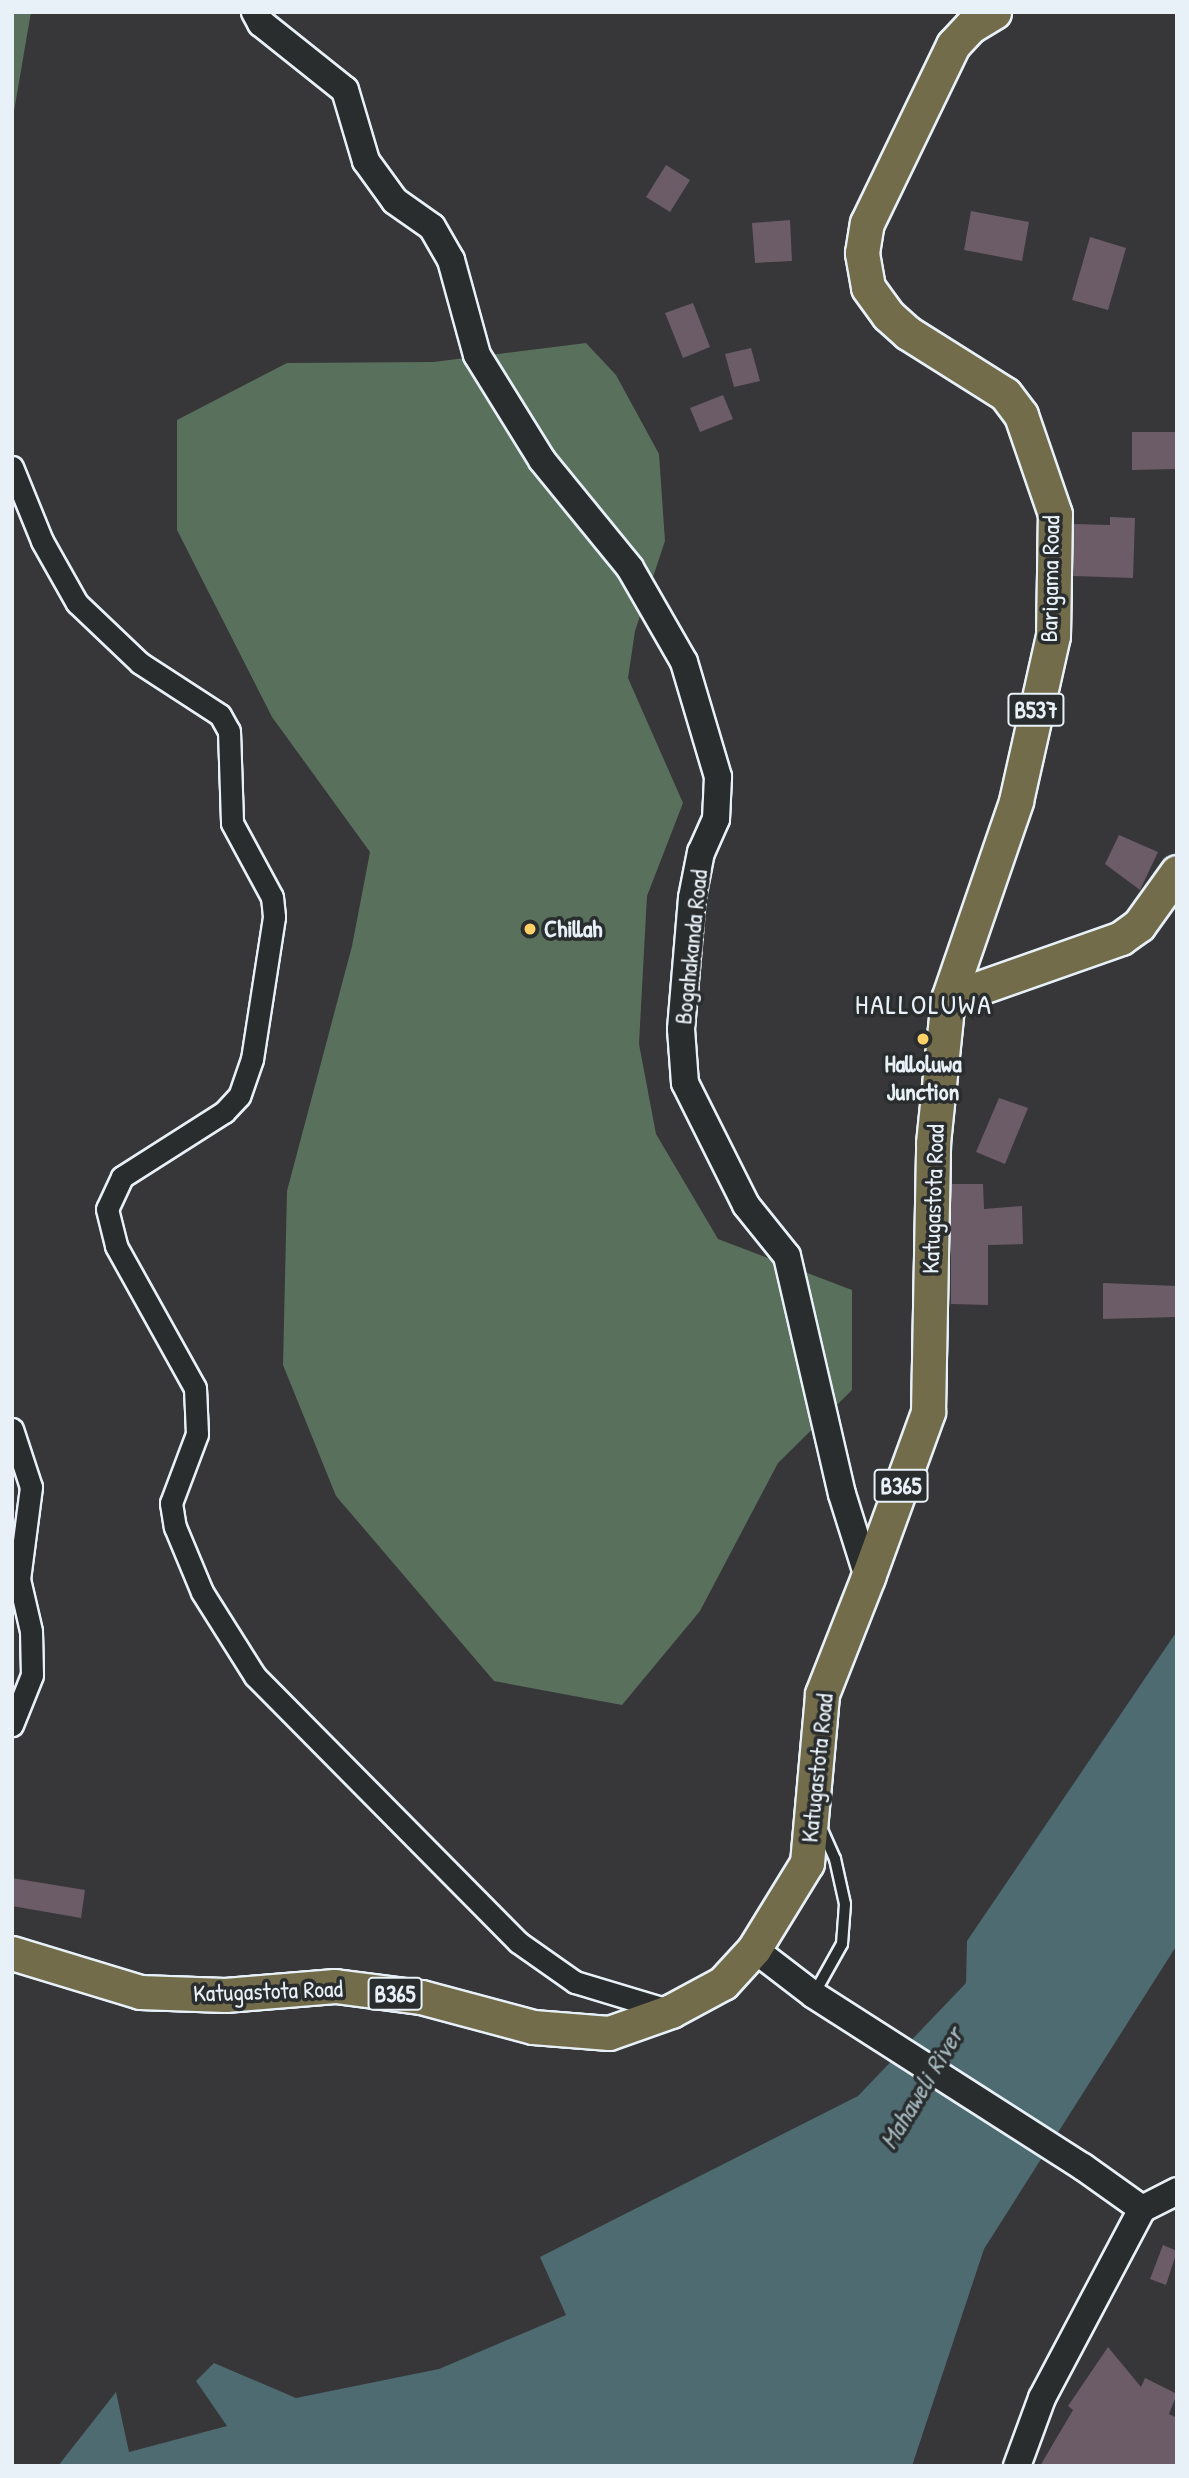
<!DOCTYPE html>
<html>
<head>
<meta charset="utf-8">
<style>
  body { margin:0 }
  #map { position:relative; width:1189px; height:2478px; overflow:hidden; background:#373639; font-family:"Patrick Hand",sans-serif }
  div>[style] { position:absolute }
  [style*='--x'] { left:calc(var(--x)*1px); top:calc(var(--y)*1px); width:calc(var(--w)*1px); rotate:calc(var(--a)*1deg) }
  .green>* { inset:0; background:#59705d }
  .water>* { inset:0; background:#4d6b71 }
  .building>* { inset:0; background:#6b5c67 }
  .roads { filter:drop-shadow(2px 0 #e8f1f8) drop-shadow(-2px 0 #e8f1f8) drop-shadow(0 2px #e8f1f8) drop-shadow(0 -2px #e8f1f8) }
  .service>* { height:10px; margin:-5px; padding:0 5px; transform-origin:5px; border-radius:5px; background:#2a2d2e }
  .minor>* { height:21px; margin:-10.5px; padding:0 10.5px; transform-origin:10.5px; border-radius:10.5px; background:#2a2d2e }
  .tertiary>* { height:26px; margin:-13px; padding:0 13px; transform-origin:13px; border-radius:13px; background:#2a2d2e }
  .primary>* { height:33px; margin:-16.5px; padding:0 16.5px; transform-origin:16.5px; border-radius:16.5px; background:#726c4b }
  .dots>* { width:19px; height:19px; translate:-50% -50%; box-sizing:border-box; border:4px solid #2a2d2e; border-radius:50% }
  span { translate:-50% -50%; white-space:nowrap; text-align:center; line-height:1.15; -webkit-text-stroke:7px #2a2d2e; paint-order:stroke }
  .shield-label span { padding:2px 5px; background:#2a2d2e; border:2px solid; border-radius:5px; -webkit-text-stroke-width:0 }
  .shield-label { font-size:23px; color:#e8f1f8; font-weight:700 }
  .street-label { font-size:24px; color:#e8f1f8 }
  .poi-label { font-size:24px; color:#e8f1f8; font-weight:700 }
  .left { translate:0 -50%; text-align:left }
  .water-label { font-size:26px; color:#a2b5bb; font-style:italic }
  .quarter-label { font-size:28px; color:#e8f1f8; letter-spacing:2px }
  .frame { position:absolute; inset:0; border:14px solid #e8f1f8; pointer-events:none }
</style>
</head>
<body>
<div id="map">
  <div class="green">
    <div style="clip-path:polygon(12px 12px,31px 12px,12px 123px)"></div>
    <div style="clip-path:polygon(586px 343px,616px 375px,659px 454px,665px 541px,635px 631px,628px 678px,683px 803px,647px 896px,639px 1044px,656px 1134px,718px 1239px,852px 1290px,852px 1390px,778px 1463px,700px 1611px,622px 1705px,494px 1681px,336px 1496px,283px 1365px,287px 1191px,352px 946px,370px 852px,272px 717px,177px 530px,177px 420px,287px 363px,433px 362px)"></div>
  </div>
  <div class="water">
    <div style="clip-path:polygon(1177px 1631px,1177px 1945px,984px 2249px,912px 2466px,58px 2466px,116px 2392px,129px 2452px,227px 2426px,196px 2381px,214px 2363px,296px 2398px,439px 2369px,566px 2315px,540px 2257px,858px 2096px,966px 1983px,967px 1941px)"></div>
  </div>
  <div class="building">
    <div style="clip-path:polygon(666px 165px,690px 180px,670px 212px,646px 197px)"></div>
    <div style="clip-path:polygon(971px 211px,1029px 222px,1022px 261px,964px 250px)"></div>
    <div style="clip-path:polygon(790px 220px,792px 261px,755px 263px,752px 223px)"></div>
    <div style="clip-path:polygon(1090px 237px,1126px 248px,1108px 310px,1072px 300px)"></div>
    <div style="clip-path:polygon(693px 303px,710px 347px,683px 358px,665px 313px)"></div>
    <div style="clip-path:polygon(751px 348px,760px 381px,734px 387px,725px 354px)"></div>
    <div style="clip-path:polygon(723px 395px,733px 419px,700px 432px,690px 408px)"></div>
    <div style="clip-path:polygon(1132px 432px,1177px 432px,1177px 469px,1132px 470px)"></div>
    <div style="clip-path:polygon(1110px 517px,1135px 518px,1133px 578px,1073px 576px,1074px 524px,1110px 525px)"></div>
    <div style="clip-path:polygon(1119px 835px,1158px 852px,1140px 890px,1105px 864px)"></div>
    <div style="clip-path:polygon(999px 1098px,1028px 1108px,1005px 1164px,976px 1152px)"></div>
    <div style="clip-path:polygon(951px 1184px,983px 1184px,984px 1209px,1022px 1206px,1023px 1244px,988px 1245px,988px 1305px,951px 1304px)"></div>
    <div style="clip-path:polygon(1103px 1283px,1177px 1286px,1177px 1317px,1103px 1319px)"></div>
    <div style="clip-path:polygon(12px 1878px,85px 1890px,81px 1918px,12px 1906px)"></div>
    <div style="clip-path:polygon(1163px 2245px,1177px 2251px,1166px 2285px,1150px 2279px)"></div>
    <div style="clip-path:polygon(1108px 2347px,1141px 2387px,1145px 2378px,1177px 2394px,1169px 2414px,1177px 2418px,1177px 2466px,1040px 2466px,1073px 2410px,1068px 2406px)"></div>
  </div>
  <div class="roads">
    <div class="service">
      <div style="--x:814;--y:1994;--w:57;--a:-60.8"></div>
      <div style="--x:842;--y:1944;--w:40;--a:-85.7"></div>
      <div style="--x:845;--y:1904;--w:46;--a:-102.5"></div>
      <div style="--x:835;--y:1859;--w:36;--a:-114"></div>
    </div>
    <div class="minor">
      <div style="--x:12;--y:467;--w:80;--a:67.9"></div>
      <div style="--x:42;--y:541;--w:71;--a:60.6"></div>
      <div style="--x:77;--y:603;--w:87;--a:43.6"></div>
      <div style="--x:140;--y:663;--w:95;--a:33"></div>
      <div style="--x:220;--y:715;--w:18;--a:61"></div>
      <div style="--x:229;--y:731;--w:92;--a:88.1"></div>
      <div style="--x:232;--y:823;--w:84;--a:61.6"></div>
      <div style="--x:272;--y:897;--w:20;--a:84"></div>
      <div style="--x:274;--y:917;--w:144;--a:98.8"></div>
      <div style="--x:252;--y:1059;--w:39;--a:109"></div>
      <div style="--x:239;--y:1096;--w:22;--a:133"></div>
      <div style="--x:224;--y:1112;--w:121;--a:147.5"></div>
      <div style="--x:122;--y:1177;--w:35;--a:115"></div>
      <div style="--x:107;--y:1209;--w:38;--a:76"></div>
      <div style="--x:116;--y:1246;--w:162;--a:60.9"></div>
      <div style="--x:195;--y:1388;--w:46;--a:87.5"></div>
      <div style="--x:197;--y:1434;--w:74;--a:110.6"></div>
      <div style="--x:171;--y:1503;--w:24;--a:81"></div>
      <div style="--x:175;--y:1527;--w:70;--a:67.4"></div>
      <div style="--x:202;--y:1592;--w:99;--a:57.8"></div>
      <div style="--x:255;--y:1676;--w:374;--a:45.3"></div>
      <div style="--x:518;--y:1942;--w:70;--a:35.1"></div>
      <div style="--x:575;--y:1982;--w:100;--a:16.8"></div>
      <div style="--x:12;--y:1429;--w:61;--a:71.9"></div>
      <div style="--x:31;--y:1487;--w:93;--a:97.4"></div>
      <div style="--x:19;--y:1579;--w:53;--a:77"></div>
      <div style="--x:31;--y:1631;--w:44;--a:88.7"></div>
      <div style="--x:32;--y:1675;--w:54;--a:111.8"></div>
    </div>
    <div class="tertiary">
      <div style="--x:255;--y:12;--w:13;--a:61"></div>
      <div style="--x:261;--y:23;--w:107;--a:38.6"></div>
      <div style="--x:345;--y:90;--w:74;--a:73.5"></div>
      <div style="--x:366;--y:161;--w:49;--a:54.1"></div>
      <div style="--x:395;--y:201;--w:45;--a:35.1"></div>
      <div style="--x:432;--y:227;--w:38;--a:60"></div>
      <div style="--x:451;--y:260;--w:98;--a:74.7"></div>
      <div style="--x:477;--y:355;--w:123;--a:58.2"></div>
      <div style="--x:542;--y:460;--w:139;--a:50.8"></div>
      <div style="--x:630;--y:568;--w:108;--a:60.1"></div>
      <div style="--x:684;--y:662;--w:120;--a:73.5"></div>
      <div style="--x:718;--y:777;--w:42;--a:92.7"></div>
      <div style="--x:716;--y:819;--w:36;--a:114"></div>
      <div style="--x:701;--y:852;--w:47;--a:101.1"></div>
      <div style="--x:692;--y:898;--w:131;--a:94.8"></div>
      <div style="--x:681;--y:1029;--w:54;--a:85.8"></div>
      <div style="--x:685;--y:1083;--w:136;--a:63.4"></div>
      <div style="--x:746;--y:1205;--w:65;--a:51.2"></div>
      <div style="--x:787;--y:1256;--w:244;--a:77"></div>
      <div style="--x:842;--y:1494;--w:87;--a:72.6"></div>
      <div style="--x:754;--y:1949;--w:76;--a:37.5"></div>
      <div style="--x:814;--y:1995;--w:319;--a:32.6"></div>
      <div style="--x:1083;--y:2167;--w:72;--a:35.4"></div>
      <div style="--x:1017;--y:2466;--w:72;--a:-69.8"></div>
      <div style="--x:1042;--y:2398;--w:214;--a:-62.1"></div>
      <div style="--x:1142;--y:2209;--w:39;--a:-27"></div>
    </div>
    <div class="primary">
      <div style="--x:948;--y:999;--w:183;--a:-19.4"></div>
      <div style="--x:1121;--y:938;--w:22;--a:-36"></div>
      <div style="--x:1139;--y:925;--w:65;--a:-54.4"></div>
      <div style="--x:12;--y:1953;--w:134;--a:16.9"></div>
      <div style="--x:140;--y:1992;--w:85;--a:2"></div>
      <div style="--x:225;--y:1995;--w:110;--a:-4.7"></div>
      <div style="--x:335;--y:1986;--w:87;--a:7.3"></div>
      <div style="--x:421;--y:1997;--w:116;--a:15"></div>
      <div style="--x:533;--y:2027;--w:76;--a:4.5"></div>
      <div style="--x:609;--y:2033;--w:66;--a:-19.5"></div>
      <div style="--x:671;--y:2011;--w:59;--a:-28.3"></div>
      <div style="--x:723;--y:1983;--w:46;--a:-47.6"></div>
      <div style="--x:754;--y:1949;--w:101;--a:-58.4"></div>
      <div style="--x:807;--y:1863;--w:170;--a:-84.9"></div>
      <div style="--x:822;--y:1694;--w:126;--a:-68.5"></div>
      <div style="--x:868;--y:1577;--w:176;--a:-70"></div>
      <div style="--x:928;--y:1412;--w:269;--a:-88.9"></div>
      <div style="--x:933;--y:1143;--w:145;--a:-84.1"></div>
      <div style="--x:948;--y:999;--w:209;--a:-71"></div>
      <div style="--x:1016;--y:801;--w:169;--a:-77.4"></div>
      <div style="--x:1053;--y:636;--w:122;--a:-89.1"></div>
      <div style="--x:1055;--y:514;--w:105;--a:-109"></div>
      <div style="--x:1021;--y:415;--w:26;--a:-127"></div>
      <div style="--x:1005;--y:394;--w:115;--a:-147.8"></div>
      <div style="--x:908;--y:333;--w:27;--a:-138"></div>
      <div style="--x:888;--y:315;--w:34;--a:-126"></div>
      <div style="--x:868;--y:287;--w:35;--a:-100"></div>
      <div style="--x:862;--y:253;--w:30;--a:-81"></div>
      <div style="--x:867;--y:223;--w:198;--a:-64.2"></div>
      <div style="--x:953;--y:45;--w:26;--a:-47"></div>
      <div style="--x:971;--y:26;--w:27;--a:-31"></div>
    </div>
  </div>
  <div class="dots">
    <div style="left:530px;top:929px;background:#ffd166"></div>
    <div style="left:923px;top:1039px;background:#ffd166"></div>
  </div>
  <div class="shield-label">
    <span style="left:1036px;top:710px">B537</span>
    <span style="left:901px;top:1486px">B365</span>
    <span style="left:395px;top:1994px">B365</span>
  </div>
  <div class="street-label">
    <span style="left:1050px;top:579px;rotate:-89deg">Barigama Road</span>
    <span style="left:691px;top:947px;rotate:-84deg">Bogahakanda Road</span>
    <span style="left:933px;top:1199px;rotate:-88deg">Katugastota Road</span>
    <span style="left:817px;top:1768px;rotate:-84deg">Katugastota Road</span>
    <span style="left:268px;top:1991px;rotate:-2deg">Katugastota Road</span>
  </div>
  <div class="poi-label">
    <span class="left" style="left:544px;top:929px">Chillah</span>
    <span style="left:923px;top:1078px">Halloluwa<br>Junction</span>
  </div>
  <div class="water-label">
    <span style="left:921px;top:2088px;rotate:-59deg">Mahaweli River</span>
  </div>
  <div class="quarter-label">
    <span style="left:924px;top:1004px">HALLOLUWA</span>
  </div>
  <div class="frame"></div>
</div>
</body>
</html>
